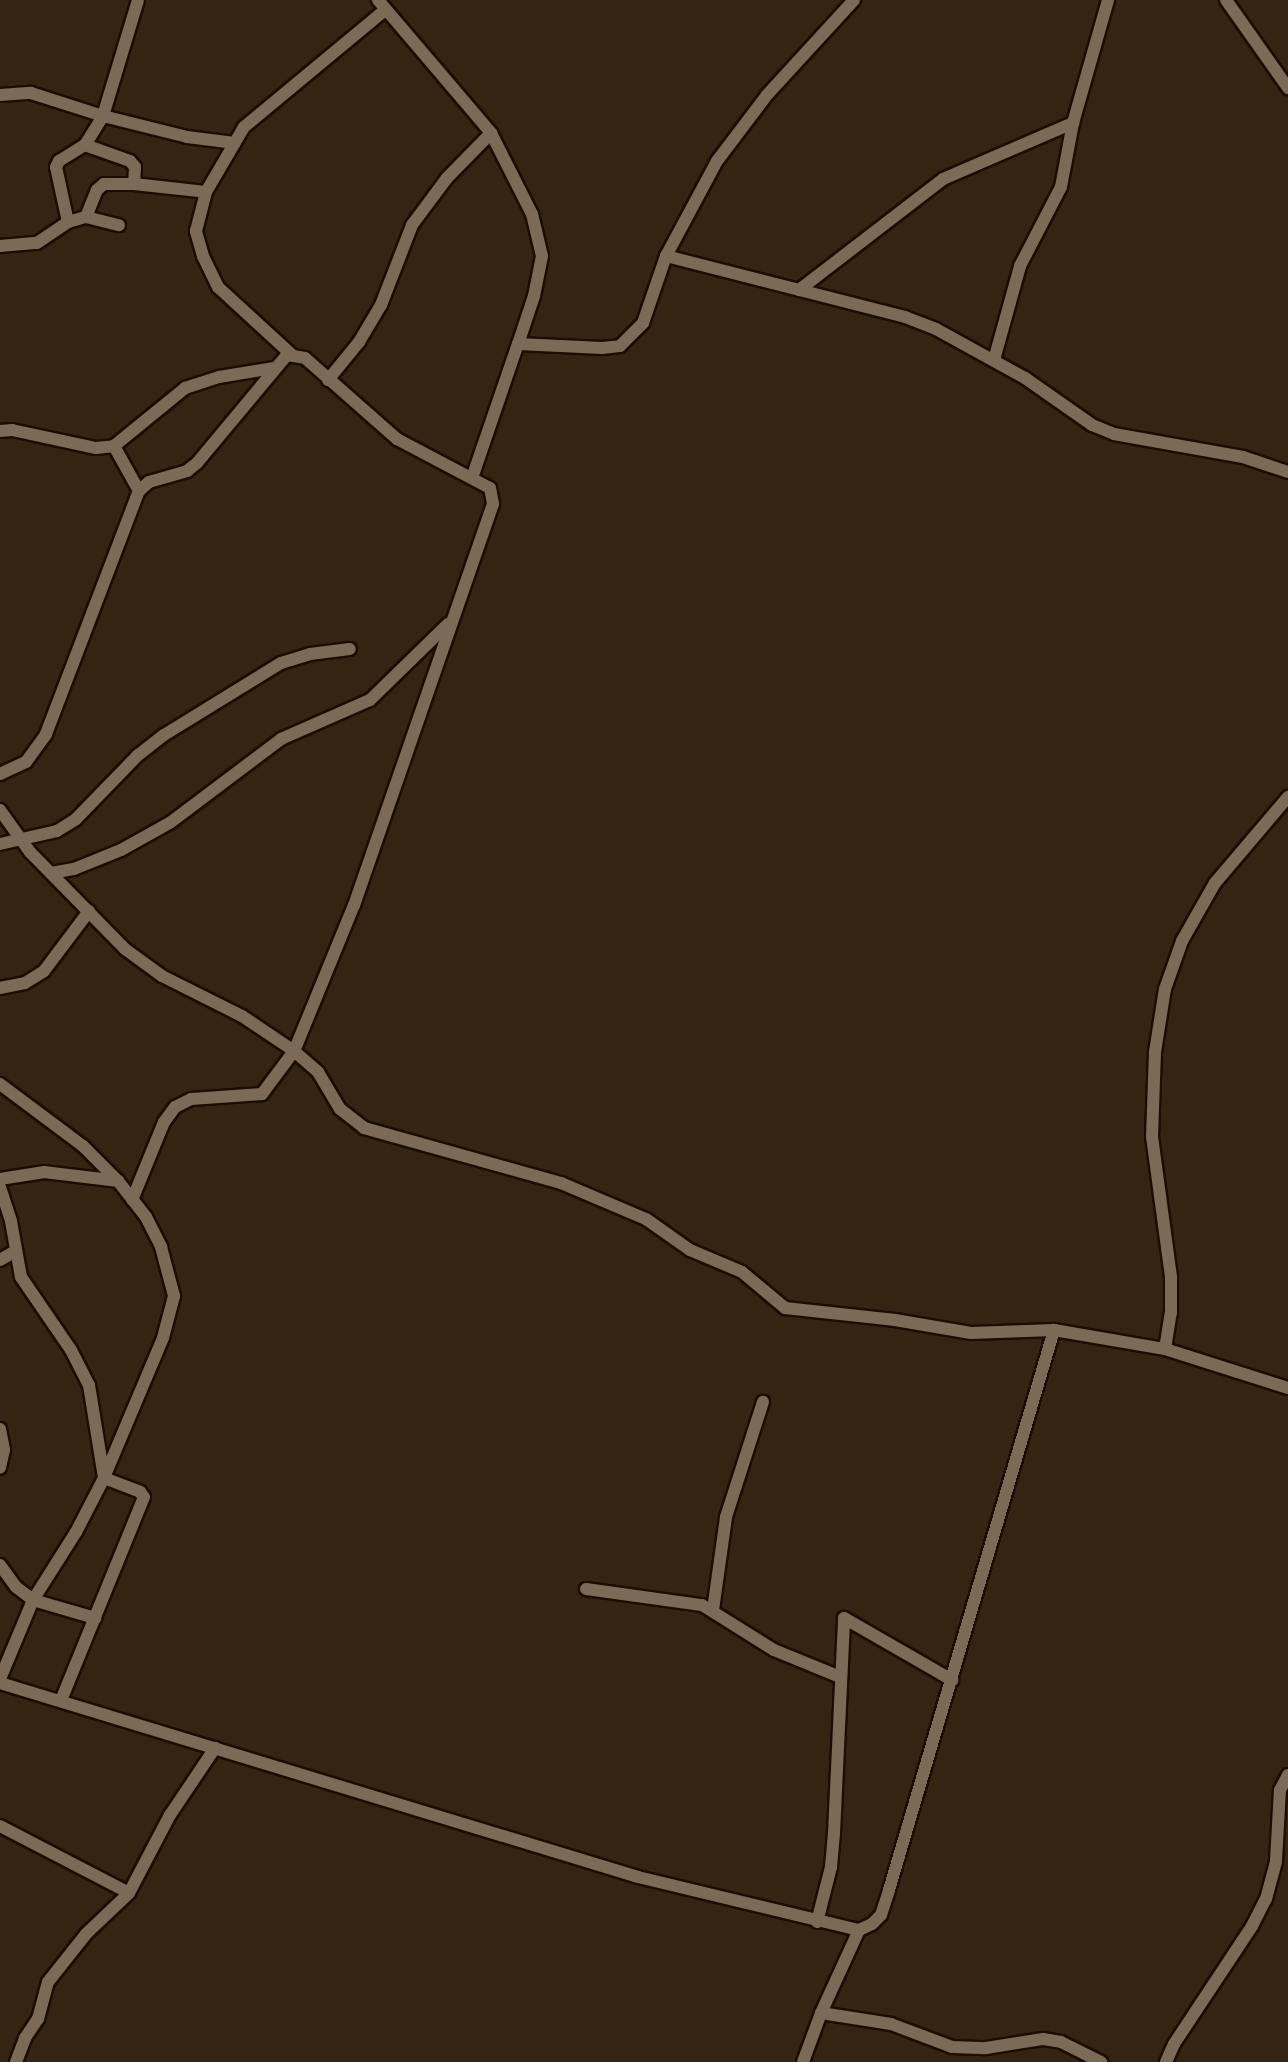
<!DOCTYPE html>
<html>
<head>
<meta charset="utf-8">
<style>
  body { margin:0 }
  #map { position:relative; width:1288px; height:2062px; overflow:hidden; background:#332511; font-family:"Titillium Web",sans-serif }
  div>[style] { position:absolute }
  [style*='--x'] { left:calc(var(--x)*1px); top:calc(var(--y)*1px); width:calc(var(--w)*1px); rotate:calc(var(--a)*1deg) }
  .roads { filter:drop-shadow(2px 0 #1a0d00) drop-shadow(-2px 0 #1a0d00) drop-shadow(0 2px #1a0d00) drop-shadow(0 -2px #1a0d00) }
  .minor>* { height:12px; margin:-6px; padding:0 6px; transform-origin:6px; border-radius:6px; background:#7b6a55 }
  span { translate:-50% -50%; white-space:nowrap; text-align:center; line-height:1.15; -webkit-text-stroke:6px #291b07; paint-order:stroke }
</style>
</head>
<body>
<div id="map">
  <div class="roads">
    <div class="minor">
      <div style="--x:378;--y:0;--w:175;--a:49.6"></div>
      <div style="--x:491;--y:133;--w:91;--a:63.2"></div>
      <div style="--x:532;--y:214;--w:43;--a:76.6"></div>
      <div style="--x:542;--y:256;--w:41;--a:101.3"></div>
      <div style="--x:534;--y:296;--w:51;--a:108.4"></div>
      <div style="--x:854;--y:0;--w:129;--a:132.5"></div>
      <div style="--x:767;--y:95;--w:83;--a:127.1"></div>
      <div style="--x:717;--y:161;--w:108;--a:118.2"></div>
      <div style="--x:666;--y:256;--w:247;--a:14.3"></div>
      <div style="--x:905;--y:317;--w:33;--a:21"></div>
      <div style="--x:936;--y:329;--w:102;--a:28.8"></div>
      <div style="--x:1025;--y:378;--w:82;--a:35"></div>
      <div style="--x:1092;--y:425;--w:24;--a:22"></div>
      <div style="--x:1114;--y:434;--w:131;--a:10.1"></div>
      <div style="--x:1243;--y:457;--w:47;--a:18.4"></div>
      <div style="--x:1226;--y:0;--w:108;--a:54.8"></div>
      <div style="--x:0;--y:95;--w:31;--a:-4"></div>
      <div style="--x:31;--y:93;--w:76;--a:17.7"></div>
      <div style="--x:103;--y:116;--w:121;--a:-73.2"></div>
      <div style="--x:85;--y:145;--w:48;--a:19.6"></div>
      <div style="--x:130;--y:161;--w:8;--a:50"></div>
      <div style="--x:135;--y:167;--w:17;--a:93"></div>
      <div style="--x:86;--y:217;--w:29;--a:-68"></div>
      <div style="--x:97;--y:190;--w:9;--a:-41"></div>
      <div style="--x:104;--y:184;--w:30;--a:0"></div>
      <div style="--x:134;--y:184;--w:72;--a:6.3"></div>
      <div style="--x:68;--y:222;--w:56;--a:-102.3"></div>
      <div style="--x:56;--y:167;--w:7;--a:-63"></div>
      <div style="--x:59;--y:161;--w:31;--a:-32"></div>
      <div style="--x:85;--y:145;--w:34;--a:-58"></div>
      <div style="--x:103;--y:116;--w:87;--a:14"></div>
      <div style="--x:187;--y:137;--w:48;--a:7.1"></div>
      <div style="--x:0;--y:246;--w:37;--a:-5"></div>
      <div style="--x:37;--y:243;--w:37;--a:-34"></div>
      <div style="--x:68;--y:222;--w:19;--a:-16"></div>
      <div style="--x:86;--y:217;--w:34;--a:14"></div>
      <div style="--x:799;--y:290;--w:182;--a:-37.6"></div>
      <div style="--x:943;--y:179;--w:142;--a:-23.3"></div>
      <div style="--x:292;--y:355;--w:100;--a:-137.4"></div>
      <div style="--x:218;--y:287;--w:34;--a:-116"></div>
      <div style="--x:203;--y:256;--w:26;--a:-106"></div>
      <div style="--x:196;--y:231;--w:40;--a:-75.6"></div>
      <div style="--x:206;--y:192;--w:75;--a:-59.7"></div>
      <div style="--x:244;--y:127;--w:183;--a:-39.7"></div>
      <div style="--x:994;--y:360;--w:98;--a:-74.5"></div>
      <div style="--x:1020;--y:266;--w:89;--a:-62.6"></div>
      <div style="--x:1061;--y:187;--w:65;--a:-79.4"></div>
      <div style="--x:1073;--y:123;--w:128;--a:-74.1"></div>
      <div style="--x:328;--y:380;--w:49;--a:-50.8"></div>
      <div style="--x:359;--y:342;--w:43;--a:-59.3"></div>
      <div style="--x:381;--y:305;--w:86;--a:-68.8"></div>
      <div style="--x:412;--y:225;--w:59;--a:-53.3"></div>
      <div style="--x:447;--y:178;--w:63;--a:-45.6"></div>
      <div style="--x:0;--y:431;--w:12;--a:-5"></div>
      <div style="--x:12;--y:430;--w:86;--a:12.1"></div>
      <div style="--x:96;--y:448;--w:18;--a:-6"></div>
      <div style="--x:114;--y:446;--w:92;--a:-39.2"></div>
      <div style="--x:185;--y:388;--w:36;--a:-18"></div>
      <div style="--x:219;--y:377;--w:56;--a:-9.3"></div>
      <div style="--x:114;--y:446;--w:51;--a:60.9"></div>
      <div style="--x:472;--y:478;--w:142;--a:-71.1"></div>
      <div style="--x:518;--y:344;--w:84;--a:2.7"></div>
      <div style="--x:602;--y:348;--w:18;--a:-6"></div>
      <div style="--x:620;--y:346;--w:33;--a:-45"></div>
      <div style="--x:643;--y:323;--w:71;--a:-71.1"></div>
      <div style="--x:0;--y:774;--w:29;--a:-25"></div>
      <div style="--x:26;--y:762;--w:34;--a:-54"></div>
      <div style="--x:46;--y:734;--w:260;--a:-69.1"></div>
      <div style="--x:139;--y:491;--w:13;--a:-42"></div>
      <div style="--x:149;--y:482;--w:40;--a:-16"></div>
      <div style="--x:187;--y:471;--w:13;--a:-39"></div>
      <div style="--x:197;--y:463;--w:141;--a:-50.2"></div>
      <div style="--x:287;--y:355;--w:18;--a:9"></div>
      <div style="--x:305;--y:358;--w:123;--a:41.4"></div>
      <div style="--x:397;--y:439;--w:105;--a:27.8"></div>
      <div style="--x:490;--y:488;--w:16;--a:79"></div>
      <div style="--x:493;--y:504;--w:424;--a:109.1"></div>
      <div style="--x:354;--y:905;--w:158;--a:112.3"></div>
      <div style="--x:294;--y:1051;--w:54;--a:126.7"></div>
      <div style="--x:262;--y:1094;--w:71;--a:176"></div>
      <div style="--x:191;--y:1099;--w:18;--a:153"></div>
      <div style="--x:175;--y:1107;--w:19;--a:126"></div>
      <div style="--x:164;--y:1122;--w:84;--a:112.3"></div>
      <div style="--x:0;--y:810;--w:52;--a:54.5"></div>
      <div style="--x:30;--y:852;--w:136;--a:45.6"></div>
      <div style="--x:125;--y:949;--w:46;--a:36.1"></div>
      <div style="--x:162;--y:976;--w:89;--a:26.6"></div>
      <div style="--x:242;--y:1016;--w:63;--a:33.9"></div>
      <div style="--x:294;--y:1051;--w:32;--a:41"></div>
      <div style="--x:318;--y:1072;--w:43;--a:59.3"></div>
      <div style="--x:340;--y:1109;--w:31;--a:38"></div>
      <div style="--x:364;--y:1128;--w:205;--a:15.6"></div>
      <div style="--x:561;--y:1183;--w:92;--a:23"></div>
      <div style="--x:646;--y:1219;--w:54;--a:35.2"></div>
      <div style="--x:690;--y:1250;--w:56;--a:22.9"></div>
      <div style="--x:742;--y:1272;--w:56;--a:39.9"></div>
      <div style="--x:785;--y:1308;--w:111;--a:6.2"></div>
      <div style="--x:895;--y:1320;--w:77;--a:9.7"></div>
      <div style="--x:971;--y:1333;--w:83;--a:-2.1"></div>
      <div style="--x:0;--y:844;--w:58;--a:-12.8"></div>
      <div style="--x:57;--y:831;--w:22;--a:-32"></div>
      <div style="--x:76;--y:819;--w:88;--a:-45.9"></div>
      <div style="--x:137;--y:756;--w:34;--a:-38"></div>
      <div style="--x:164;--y:735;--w:137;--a:-31.6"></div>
      <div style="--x:281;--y:663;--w:30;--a:-17"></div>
      <div style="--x:310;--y:654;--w:40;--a:-7.1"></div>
      <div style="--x:51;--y:873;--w:23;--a:-10"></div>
      <div style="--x:74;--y:869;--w:51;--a:-22"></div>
      <div style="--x:121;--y:850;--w:57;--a:-29.2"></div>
      <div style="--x:171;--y:822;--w:138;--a:-37"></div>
      <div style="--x:281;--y:739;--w:97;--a:-23.7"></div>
      <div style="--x:370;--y:700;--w:109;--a:-44.3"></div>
      <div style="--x:0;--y:988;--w:25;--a:-11"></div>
      <div style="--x:25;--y:983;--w:22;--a:-32"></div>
      <div style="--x:44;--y:971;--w:75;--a:-53.1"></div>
      <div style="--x:0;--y:1084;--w:104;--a:36.8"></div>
      <div style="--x:83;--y:1146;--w:49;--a:45"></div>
      <div style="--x:118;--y:1181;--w:46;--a:52.1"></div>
      <div style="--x:146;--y:1217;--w:34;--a:63"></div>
      <div style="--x:161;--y:1247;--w:51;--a:75.1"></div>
      <div style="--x:174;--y:1296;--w:43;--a:104.7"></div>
      <div style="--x:163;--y:1338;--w:152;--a:112.9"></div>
      <div style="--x:104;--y:1478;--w:61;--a:117.4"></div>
      <div style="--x:76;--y:1532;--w:80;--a:122.3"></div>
      <div style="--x:33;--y:1600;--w:86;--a:112.7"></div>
      <div style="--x:0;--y:1179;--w:45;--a:-9"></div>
      <div style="--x:44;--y:1172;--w:75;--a:6.9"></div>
      <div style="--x:0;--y:1187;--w:36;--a:72"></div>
      <div style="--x:11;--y:1221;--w:57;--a:79.9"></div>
      <div style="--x:21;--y:1277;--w:88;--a:55.6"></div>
      <div style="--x:71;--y:1350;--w:39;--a:63"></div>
      <div style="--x:89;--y:1385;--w:94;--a:80.8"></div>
      <div style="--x:104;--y:1478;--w:39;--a:21"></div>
      <div style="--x:140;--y:1492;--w:6;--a:51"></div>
      <div style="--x:144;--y:1497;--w:219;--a:112.2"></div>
      <div style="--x:0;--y:1260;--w:16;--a:-30"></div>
      <div style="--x:1165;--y:1349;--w:36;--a:-81"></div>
      <div style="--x:1171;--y:1313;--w:36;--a:-90"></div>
      <div style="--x:1171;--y:1277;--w:141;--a:-97.7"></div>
      <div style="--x:1152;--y:1137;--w:85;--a:-88"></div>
      <div style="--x:1155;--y:1052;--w:64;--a:-81"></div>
      <div style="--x:1165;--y:989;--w:51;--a:-70.5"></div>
      <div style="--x:1182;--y:941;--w:67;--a:-60.4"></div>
      <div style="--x:1215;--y:883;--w:113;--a:-49.7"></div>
      <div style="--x:0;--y:1429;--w:21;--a:79"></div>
      <div style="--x:4;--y:1450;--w:18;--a:103"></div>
      <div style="--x:0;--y:1565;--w:27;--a:54"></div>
      <div style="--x:16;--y:1587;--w:21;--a:37"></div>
      <div style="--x:33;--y:1600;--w:65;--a:16.2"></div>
      <div style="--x:586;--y:1589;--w:117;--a:7.9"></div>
      <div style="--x:702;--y:1605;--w:85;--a:32"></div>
      <div style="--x:774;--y:1650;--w:71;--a:22.2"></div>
      <div style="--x:713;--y:1610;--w:94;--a:-82"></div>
      <div style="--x:726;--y:1517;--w:121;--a:-72.2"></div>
      <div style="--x:0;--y:1683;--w:667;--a:16.91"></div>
      <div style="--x:638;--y:1877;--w:227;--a:13.5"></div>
      <div style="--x:859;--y:1930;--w:14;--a:-25"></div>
      <div style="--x:872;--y:1924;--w:13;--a:-45"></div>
      <div style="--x:881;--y:1915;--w:26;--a:-72"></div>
      <div style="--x:889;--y:1890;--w:584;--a:-73.58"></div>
      <div style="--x:1054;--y:1330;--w:113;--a:9.7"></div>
      <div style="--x:1165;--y:1349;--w:129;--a:17.6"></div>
      <div style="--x:0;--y:1826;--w:145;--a:27.4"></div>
      <div style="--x:817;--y:1922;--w:57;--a:-75.7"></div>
      <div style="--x:831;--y:1867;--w:34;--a:-85"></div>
      <div style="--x:834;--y:1833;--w:215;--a:-87.3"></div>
      <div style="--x:844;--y:1618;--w:125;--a:29.9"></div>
      <div style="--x:821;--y:2013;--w:71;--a:8.9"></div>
      <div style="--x:891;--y:2024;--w:65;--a:20.7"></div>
      <div style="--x:952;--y:2047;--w:34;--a:2"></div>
      <div style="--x:986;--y:2048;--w:58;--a:-9"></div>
      <div style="--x:1043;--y:2039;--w:18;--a:9"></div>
      <div style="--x:1061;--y:2042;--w:45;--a:26.6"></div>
      <div style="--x:16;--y:2062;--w:26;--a:-69"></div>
      <div style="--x:25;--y:2038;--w:23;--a:-56"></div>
      <div style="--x:38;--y:2019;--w:38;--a:-75"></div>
      <div style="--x:48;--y:1982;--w:61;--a:-51.6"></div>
      <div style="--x:86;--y:1934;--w:59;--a:-43.6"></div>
      <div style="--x:129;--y:1893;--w:88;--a:-62.3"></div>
      <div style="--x:170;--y:1815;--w:81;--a:-56.1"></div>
      <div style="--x:803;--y:2062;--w:52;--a:-69.8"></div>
      <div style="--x:821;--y:2013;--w:91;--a:-65.4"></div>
      <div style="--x:1166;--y:2062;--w:20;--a:-66"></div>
      <div style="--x:1174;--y:2044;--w:141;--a:-56.5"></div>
      <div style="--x:1252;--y:1926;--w:30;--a:-63"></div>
      <div style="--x:1266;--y:1899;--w:39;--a:-75"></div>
      <div style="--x:1276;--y:1861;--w:71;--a:-86.8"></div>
      <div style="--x:1280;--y:1790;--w:17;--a:-62"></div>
    </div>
  </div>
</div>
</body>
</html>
